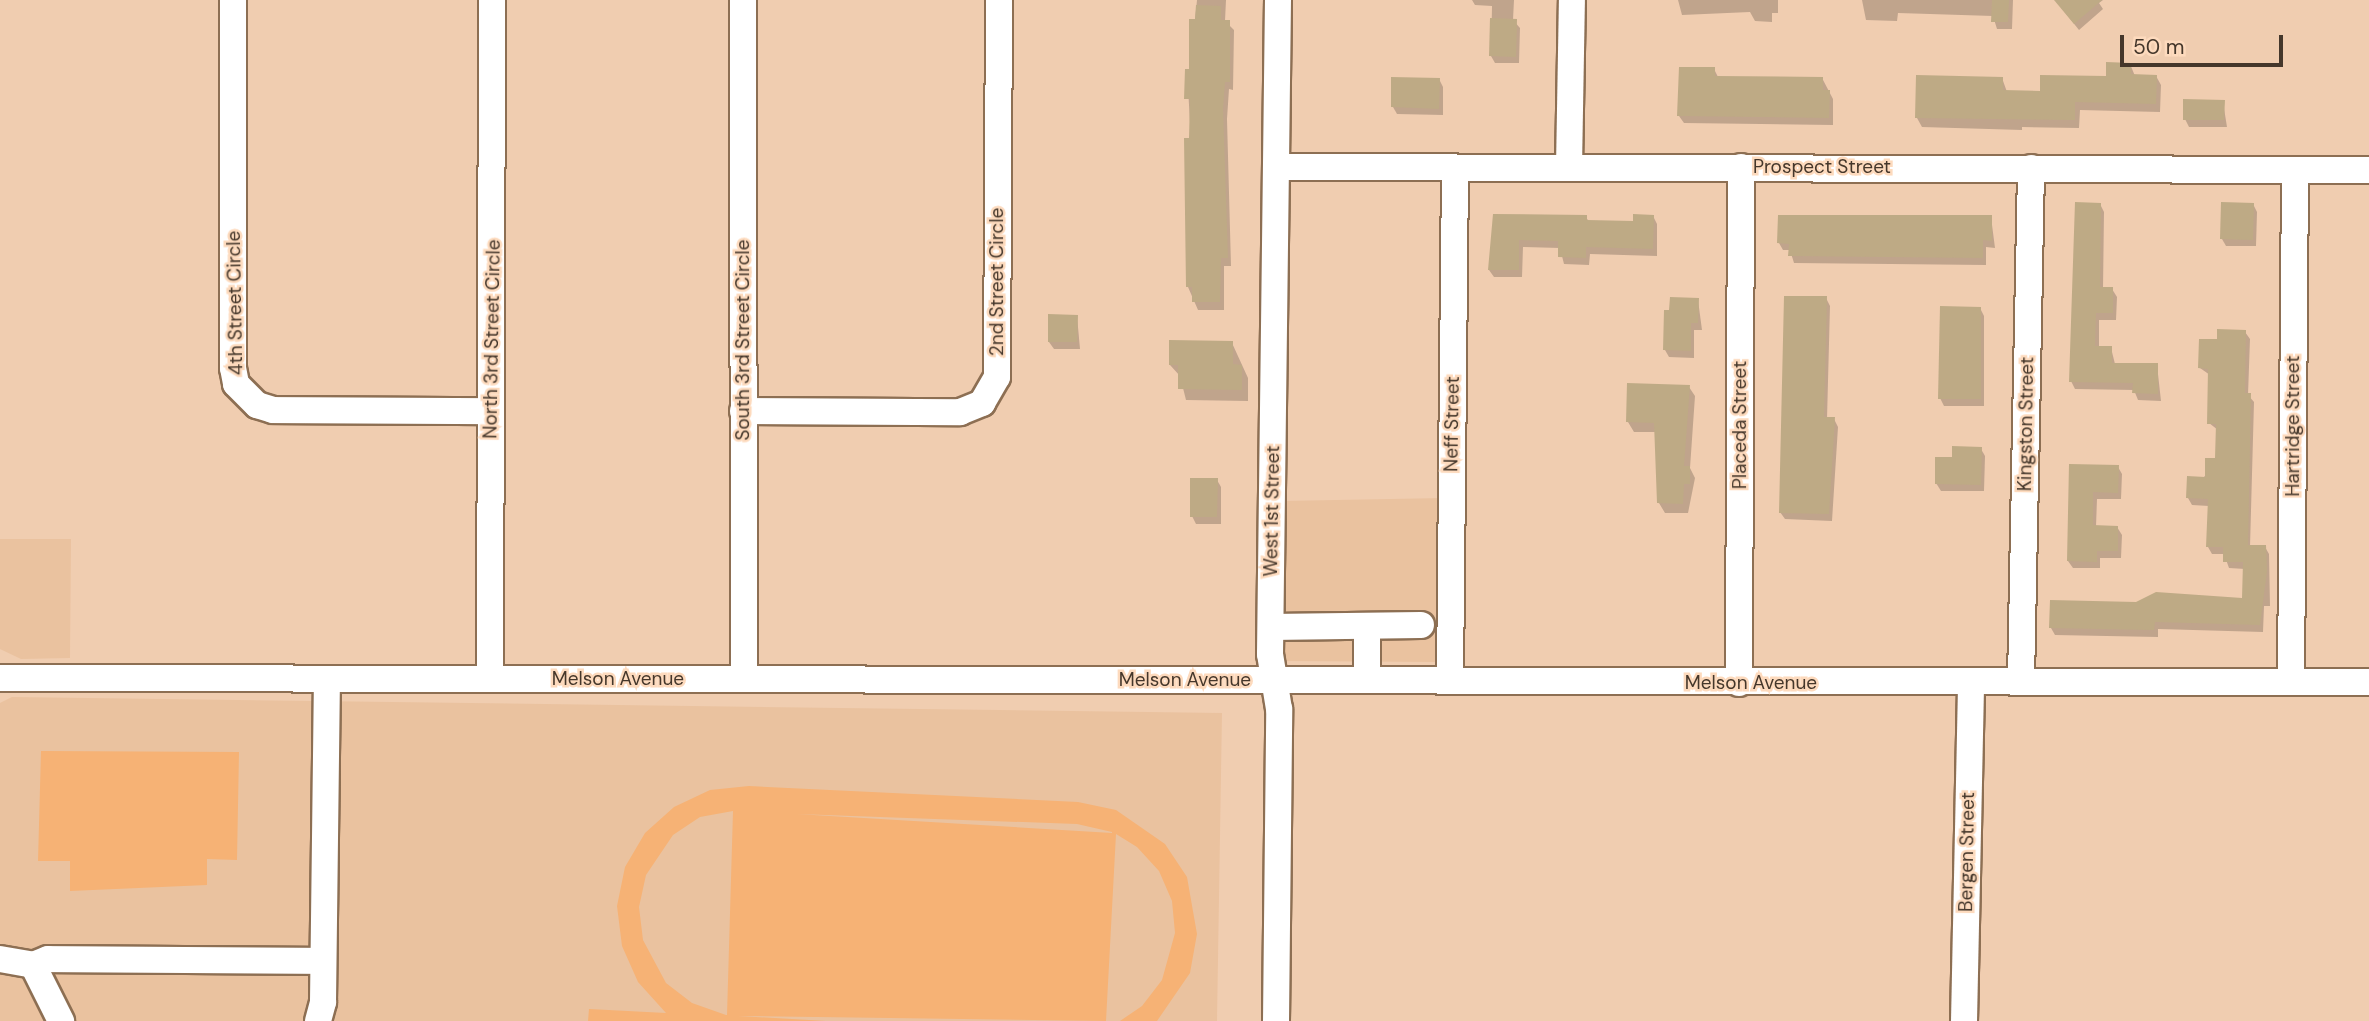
<!DOCTYPE html>
<html>
<head>
<meta charset="utf-8">
<style>
  body { margin:0 }
  #map { position:relative; width:2369px; height:1021px; overflow:hidden; background:#f0cdb0; font-family:"DM Sans",sans-serif }
  div>[style] { position:absolute }
  [style*='--x'] { left:calc(var(--x)*1px); top:calc(var(--y)*1px); width:calc(var(--w)*1px); rotate:calc(var(--a)*1deg) }
  .built>* { inset:0; background:#eac29f }
  .green>* { inset:0; background:#f6b275 }
  .shadow>* { inset:0; background:#0003 }
  .building>* { inset:0; background:#beaa85 }
  .roads { filter:drop-shadow(2px 0 #8d6f53) drop-shadow(-2px 0 #8d6f53) drop-shadow(0 2px #8d6f53) drop-shadow(0 -2px #8d6f53) }
  .minor>* { height:26px; margin:-13px; padding:0 13px; transform-origin:13px; border-radius:13px; background:#fff }
  span { translate:-50% -50%; white-space:nowrap; text-align:center; line-height:1.15; -webkit-text-stroke:5px #fddabd; paint-order:stroke }
  .street-label { font-size:19px; color:#45372b }
  .scale { position:absolute; left:2120px; top:35px; width:163px; height:32px; box-sizing:border-box; border:4px solid #45372b; border-top:0; padding-left:9px; font-size:21px; line-height:24px; white-space:nowrap; color:#45372b; -webkit-text-stroke:5px #fddabd; paint-order:stroke }
</style>
</head>
<body>
<div id="map">
  <div class="built">
    <div style="clip-path:polygon(1444px 498px,1440px 662px,1281px 661px,1282px 501px)"></div>
    <div style="clip-path:polygon(0 539px,71px 539px,70px 658px,21px 659px,0 649px)"></div>
    <div style="clip-path:polygon(12px 697px,1222px 713px,1217px 1021px,0 1021px,0 703px)"></div>
  </div>
  <div class="green">
    <div style="clip-path:polygon(41px 751px,239px 752px,237px 860px,207px 859px,207px 885px,70px 891px,70px 861px,38px 861px)"></div>
    <div style="clip-path:polygon(evenodd,749px 786px,1078px 802px,1116px 810px,1165px 844px,1187px 877px,1197px 934px,1190px 973px,1157px 1021px,1120px 1021px,1142px 1006px,1162px 980px,1175px 933px,1172px 901px,1159px 871px,1137px 847px,1116px 834px,1106px 1021px,738px 1016px,826px 1021px,588px 1021px,589px 1009px,666px 1013px,638px 982px,622px 946px,617px 906px,625px 867px,645px 833px,674px 807px,710px 790px,749px 786px,733px 811px,727px 1015px,726px 1015px,692px 1003px,666px 983px,643px 940px,639px 907px,646px 875px,673px 835px,700px 817px,733px 811px,749px 786px,797px 814px,1077px 824px,1112px 832px,1112px 833px,797px 814px)"></div>
  </div>
  <div class="shadow">
    <div style="clip-path:polygon(1197px 0,1226px 0,1225px 21px,1234px 30px,1233px 90px,1229px 89px,1227px 119px,1231px 266px,1224px 266px,1224px 310px,1198px 310px,1188px 287px,1191px 140px,1187px 70px,1190px 70px)"></div>
    <div style="clip-path:polygon(1472px 0,1514px 0,1513px 20px,1520px 28px,1519px 63px,1495px 63px,1491px 56px,1492px 6px,1475px 5px)"></div>
    <div style="clip-path:polygon(1678px 0,1778px 0,1778px 13px,1772px 13px,1772px 22px,1755px 21px,1750px 12px,1682px 15px)"></div>
    <div style="clip-path:polygon(1862px 0,2013px 0,2012px 29px,1997px 29px,1993px 16px,1898px 13px,1897px 21px,1866px 20px)"></div>
    <div style="clip-path:polygon(2055px 0,2103px 0,2099px 3px,2103px 9px,2079px 30px)"></div>
    <div style="clip-path:polygon(2130px 64px,2135px 76px,2156px 76px,2161px 85px,2160px 112px,2080px 110px,2079px 128px,2022px 127px,2022px 130px,1922px 127px,1917px 118px,2002px 78px,2007px 92px,2042px 93px,2108px 78px)"></div>
    <div style="clip-path:polygon(1714px 69px,1718px 77px,1822px 78px,1833px 99px,1833px 125px,1684px 123px,1679px 116px)"></div>
    <div style="clip-path:polygon(1439px 79px,1443px 87px,1443px 115px,1397px 114px,1393px 107px)"></div>
    <div style="clip-path:polygon(2223px 102px,2227px 127px,2189px 127px,2185px 119px)"></div>
    <div style="clip-path:polygon(2100px 204px,2104px 212px,2103px 289px,2112px 289px,2117px 297px,2116px 320px,2099px 320px,2099px 348px,2111px 348px,2115px 364px,2157px 365px,2161px 401px,2138px 400px,2134px 390px,2075px 389px,2071px 381px)"></div>
    <div style="clip-path:polygon(2253px 204px,2257px 212px,2256px 246px,2226px 246px,2222px 239px)"></div>
    <div style="clip-path:polygon(1495px 216px,1586px 217px,1589px 222px,1635px 223px,1653px 216px,1657px 224px,1657px 256px,1590px 254px,1589px 265px,1564px 264px,1560px 248px,1523px 247px,1522px 277px,1494px 277px,1489px 270px)"></div>
    <div style="clip-path:polygon(1991px 217px,1995px 248px,1986px 247px,1986px 265px,1794px 263px,1790px 250px,1783px 250px,1779px 243px)"></div>
    <div style="clip-path:polygon(1826px 298px,1830px 306px,1827px 419px,1834px 419px,1838px 427px,1832px 521px,1785px 519px,1780px 512px)"></div>
    <div style="clip-path:polygon(1698px 300px,1702px 330px,1694px 330px,1694px 358px,1669px 357px,1665px 350px)"></div>
    <div style="clip-path:polygon(1980px 308px,1984px 316px,1984px 406px,1944px 406px,1940px 398px)"></div>
    <div style="clip-path:polygon(1077px 316px,1080px 349px,1054px 349px,1049px 342px)"></div>
    <div style="clip-path:polygon(2245px 332px,2250px 339px,2248px 395px,2254px 402px,2250px 547px,2265px 547px,2269px 554px,2270px 606px,2264px 606px,2263px 632px,2158px 629px,2158px 637px,2055px 635px,2051px 628px,2136px 604px,2244px 600px,2245px 569px,2229px 568px,2224px 554px,2212px 554px,2208px 547px,2209px 506px,2192px 505px,2188px 498px,2217px 460px,2218px 430px,2209px 423px,2210px 375px,2200px 368px,2219px 341px)"></div>
    <div style="clip-path:polygon(1232px 343px,1248px 378px,1248px 401px,1186px 400px,1180px 376px,1170px 365px)"></div>
    <div style="clip-path:polygon(1689px 387px,1695px 396px,1690px 468px,1695px 478px,1688px 513px,1665px 513px,1659px 503px,1657px 432px,1634px 432px,1628px 422px)"></div>
    <div style="clip-path:polygon(1981px 449px,1985px 456px,1984px 491px,1941px 491px,1936px 483px,1954px 459px)"></div>
    <div style="clip-path:polygon(2071px 466px,2118px 467px,2122px 474px,2121px 499px,2097px 499px,2096px 527px,2117px 527px,2122px 535px,2121px 558px,2100px 558px,2100px 568px,2073px 568px,2068px 561px)"></div>
    <div style="clip-path:polygon(1217px 480px,1221px 487px,1221px 524px,1196px 524px,1192px 516px)"></div>
  </div>
  <div class="building">
    <div style="clip-path:polygon(1992px 0,2009px 0,2008px 22px,1991px 22px)"></div>
    <div style="clip-path:polygon(2054px 0,2102px 0,2074px 24px)"></div>
    <div style="clip-path:polygon(1196px 5px,1221px 6px,1221px 20px,1230px 20px,1230px 82px,1225px 82px,1223px 109px,1228px 258px,1221px 258px,1220px 302px,1192px 302px,1192px 287px,1186px 287px,1184px 138px,1189px 138px,1190px 99px,1184px 99px,1185px 69px,1189px 69px,1189px 19px,1195px 19px)"></div>
    <div style="clip-path:polygon(1490px 18px,1517px 19px,1516px 57px,1489px 56px)"></div>
    <div style="clip-path:polygon(2106px 62px,2131px 63px,2131px 74px,2157px 75px,2156px 104px,2075px 102px,2075px 120px,1915px 118px,1916px 75px,2003px 77px,2003px 90px,2040px 91px,2040px 75px,2106px 76px)"></div>
    <div style="clip-path:polygon(1679px 67px,1715px 67px,1715px 76px,1823px 77px,1823px 90px,1830px 90px,1829px 118px,1677px 116px)"></div>
    <div style="clip-path:polygon(1391px 77px,1440px 78px,1439px 109px,1391px 107px)"></div>
    <div style="clip-path:polygon(2183px 99px,2225px 100px,2224px 120px,2183px 120px)"></div>
    <div style="clip-path:polygon(2075px 202px,2101px 203px,2100px 287px,2113px 287px,2113px 313px,2096px 313px,2095px 346px,2112px 346px,2112px 363px,2158px 363px,2158px 394px,2132px 393px,2133px 383px,2069px 382px)"></div>
    <div style="clip-path:polygon(2221px 202px,2254px 203px,2253px 240px,2220px 239px)"></div>
    <div style="clip-path:polygon(1493px 214px,1587px 215px,1587px 220px,1633px 221px,1633px 214px,1654px 215px,1653px 249px,1586px 247px,1586px 258px,1558px 257px,1558px 241px,1519px 240px,1519px 270px,1488px 270px)"></div>
    <div style="clip-path:polygon(1778px 215px,1992px 215px,1992px 241px,1983px 240px,1983px 258px,1788px 256px,1789px 244px,1777px 243px)"></div>
    <div style="clip-path:polygon(1784px 296px,1827px 296px,1824px 417px,1835px 417px,1829px 514px,1779px 513px)"></div>
    <div style="clip-path:polygon(1670px 297px,1699px 298px,1698px 323px,1691px 323px,1691px 351px,1663px 350px,1664px 310px,1669px 310px)"></div>
    <div style="clip-path:polygon(1940px 306px,1981px 307px,1981px 399px,1938px 399px)"></div>
    <div style="clip-path:polygon(1048px 314px,1078px 315px,1077px 342px,1048px 342px)"></div>
    <div style="clip-path:polygon(2217px 329px,2246px 330px,2245px 393px,2251px 393px,2248px 545px,2266px 545px,2267px 571px,2260px 625px,2155px 622px,2154px 630px,2049px 628px,2050px 600px,2136px 602px,2156px 592px,2242px 598px,2243px 562px,2223px 562px,2223px 547px,2206px 547px,2208px 499px,2186px 498px,2187px 476px,2205px 477px,2205px 458px,2215px 458px,2216px 424px,2207px 424px,2208px 369px,2198px 368px,2199px 339px,2217px 339px)"></div>
    <div style="clip-path:polygon(1169px 340px,1233px 341px,1233px 364px,1242px 365px,1242px 390px,1178px 389px,1178px 365px,1169px 365px)"></div>
    <div style="clip-path:polygon(1627px 383px,1690px 385px,1684px 466px,1690px 466px,1690px 484px,1684px 484px,1683px 504px,1657px 503px,1654px 423px,1626px 422px)"></div>
    <div style="clip-path:polygon(1952px 446px,1982px 447px,1981px 485px,1935px 484px,1935px 457px,1952px 457px)"></div>
    <div style="clip-path:polygon(2069px 464px,2119px 465px,2118px 493px,2093px 492px,2093px 525px,2118px 526px,2118px 551px,2097px 551px,2097px 562px,2067px 561px)"></div>
    <div style="clip-path:polygon(1190px 478px,1218px 478px,1217px 517px,1190px 517px)"></div>
  </div>
  <div class="roads">
    <div class="minor">
      <div style="--x:233;--y:0;--w:368;--a:90"></div>
      <div style="--x:233;--y:368;--w:16;--a:79"></div>
      <div style="--x:236;--y:384;--w:30;--a:45"></div>
      <div style="--x:257;--y:405;--w:17;--a:17"></div>
      <div style="--x:273;--y:410;--w:217;--a:0.3"></div>
      <div style="--x:743;--y:0;--w:679;--a:89.92"></div>
      <div style="--x:1276;--y:167;--w:1093;--a:0.16"></div>
      <div style="--x:1569;--y:167;--w:167;--a:-89"></div>
      <div style="--x:743;--y:411;--w:217;--a:0.3"></div>
      <div style="--x:960;--y:412;--w:24;--a:-22"></div>
      <div style="--x:982;--y:403;--w:30;--a:-60"></div>
      <div style="--x:997;--y:377;--w:377;--a:-89.7"></div>
      <div style="--x:1271;--y:627;--w:150;--a:-0.8"></div>
      <div style="--x:1367;--y:627;--w:52;--a:90"></div>
      <div style="--x:0;--y:678;--w:2369;--a:0.1"></div>
      <div style="--x:490;--y:679;--w:679;--a:-89.83"></div>
      <div style="--x:1450;--y:680;--w:512;--a:-89.44"></div>
      <div style="--x:2021;--y:681;--w:513;--a:-88.88"></div>
      <div style="--x:2291;--y:682;--w:512;--a:-89.55"></div>
      <div style="--x:1739;--y:683;--w:516;--a:-89.78"></div>
      <div style="--x:0;--y:959;--w:34;--a:10"></div>
      <div style="--x:33;--y:965;--w:63;--a:63.4"></div>
      <div style="--x:33;--y:965;--w:16;--a:-22"></div>
      <div style="--x:48;--y:959;--w:274;--a:0.4"></div>
      <div style="--x:318;--y:1021;--w:20;--a:-75"></div>
      <div style="--x:323;--y:1002;--w:323;--a:-89.3"></div>
      <div style="--x:1276;--y:1021;--w:312;--a:-89.4"></div>
      <div style="--x:1279;--y:709;--w:56;--a:-99.3"></div>
      <div style="--x:1270;--y:654;--w:654;--a:-89.3"></div>
      <div style="--x:1964;--y:1021;--w:339;--a:-88.8"></div>
    </div>
  </div>
  <div class="street-label">
    <span style="left:1822px;top:167px">Prospect Street</span>
    <span style="left:997px;top:282px;rotate:-90deg">2nd Street Circle</span>
    <span style="left:235px;top:303px;rotate:-91deg">4th Street Circle</span>
    <span style="left:492px;top:339px;rotate:-89deg">North 3rd Street Circle</span>
    <span style="left:743px;top:340px;rotate:-90deg">South 3rd Street Circle</span>
    <span style="left:1452px;top:424px;rotate:-89deg">Neff Street</span>
    <span style="left:2026px;top:424px;rotate:-89deg">Kingston Street</span>
    <span style="left:1740px;top:425px;rotate:-90deg">Placeda Street</span>
    <span style="left:2293px;top:426px;rotate:-90deg">Hartridge Street</span>
    <span style="left:1272px;top:511px;rotate:-89deg">West 1st Street</span>
    <span style="left:618px;top:679px">Melson Avenue</span>
    <span style="left:1185px;top:680px">Melson Avenue</span>
    <span style="left:1751px;top:683px">Melson Avenue</span>
    <span style="left:1967px;top:852px;rotate:-89deg">Bergen Street</span>
  </div>
  <div class="scale">50 m</div>
</div>
</body>
</html>
